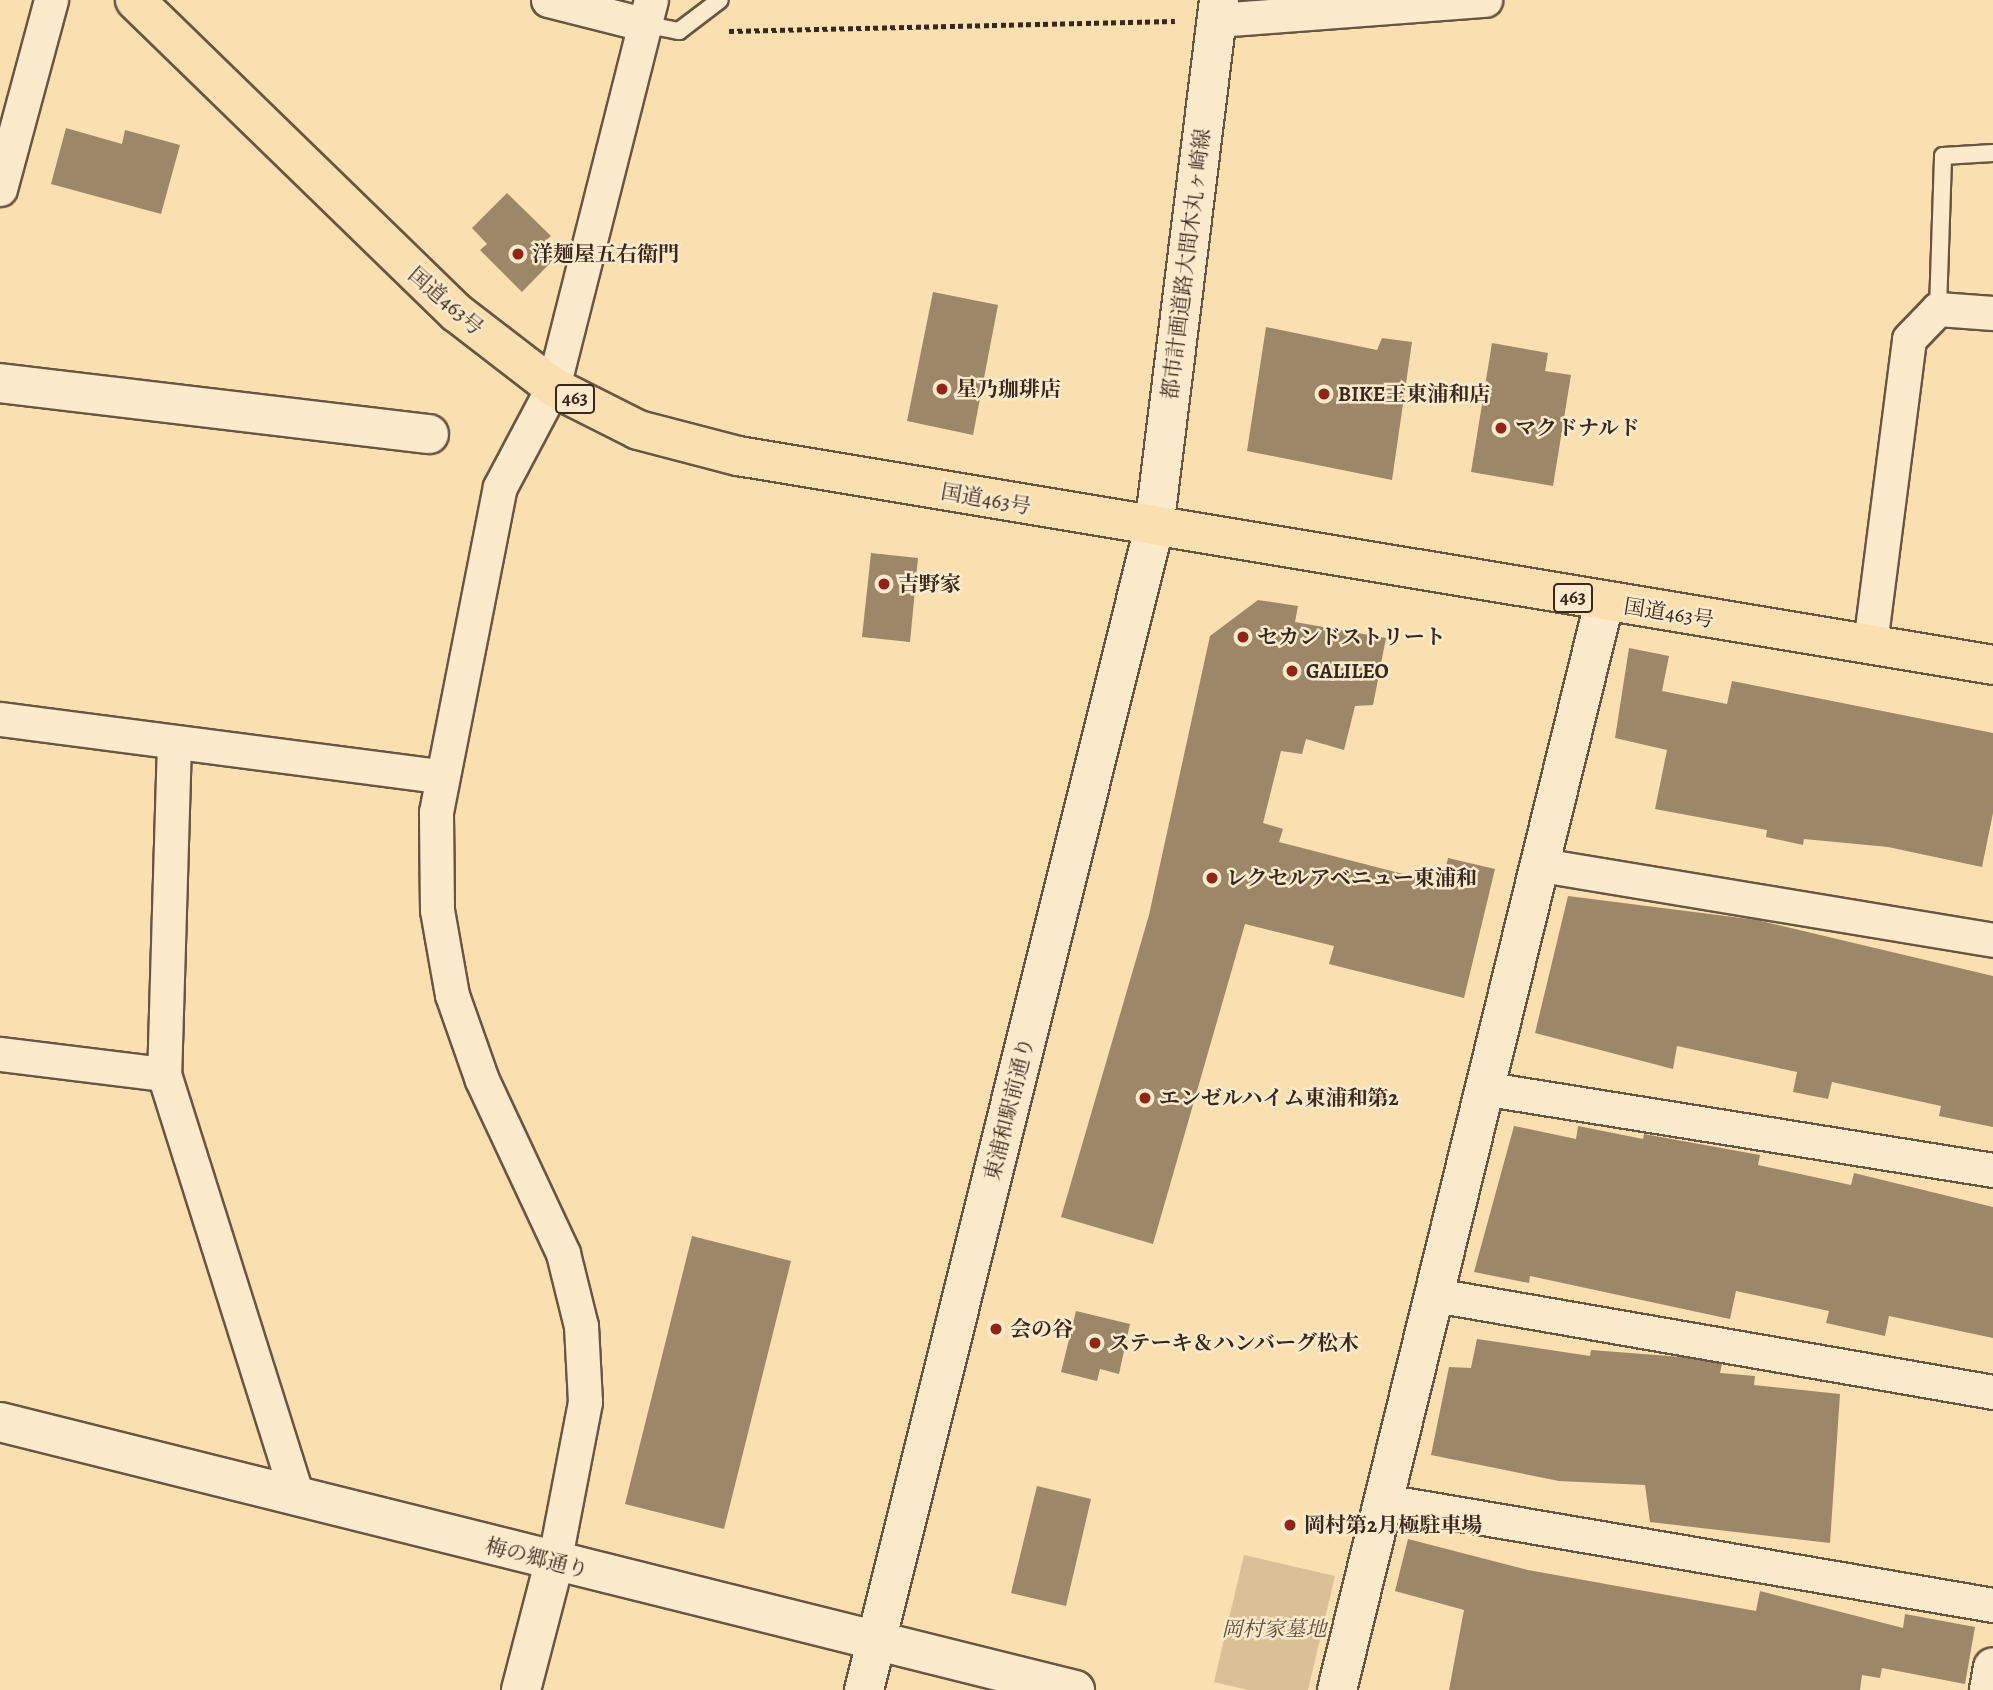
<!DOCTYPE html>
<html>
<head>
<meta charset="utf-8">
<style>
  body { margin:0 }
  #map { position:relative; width:1993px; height:1690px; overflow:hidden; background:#fadfb0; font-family:Alegreya,"Noto Serif JP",serif }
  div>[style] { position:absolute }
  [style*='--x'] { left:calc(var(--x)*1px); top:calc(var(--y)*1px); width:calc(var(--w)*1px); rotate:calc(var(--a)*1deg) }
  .green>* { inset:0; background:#d9c097 }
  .building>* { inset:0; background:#9d8769 }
  .path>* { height:4.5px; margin-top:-2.25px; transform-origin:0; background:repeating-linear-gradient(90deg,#38281d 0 5px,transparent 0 8.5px) }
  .roads { filter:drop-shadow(2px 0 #685642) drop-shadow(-2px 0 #685642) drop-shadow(0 2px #685642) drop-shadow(0 -2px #685642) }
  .service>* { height:16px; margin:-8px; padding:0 8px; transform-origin:8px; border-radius:8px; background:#fceacc }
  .minor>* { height:33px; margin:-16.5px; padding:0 16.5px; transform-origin:16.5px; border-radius:16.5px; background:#fceacc }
  .tertiary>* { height:38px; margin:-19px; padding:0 19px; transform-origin:19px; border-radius:19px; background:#fceacc }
  .secondary>* { height:38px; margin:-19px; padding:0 19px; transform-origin:19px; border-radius:19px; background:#fceacc }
  .trunk>* { height:38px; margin:-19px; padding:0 19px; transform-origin:19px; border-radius:19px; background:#fadfb0 }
  .dots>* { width:19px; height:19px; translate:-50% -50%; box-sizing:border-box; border:4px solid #fceacc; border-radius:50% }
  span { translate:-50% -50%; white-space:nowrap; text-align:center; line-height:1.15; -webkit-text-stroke:5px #fceacc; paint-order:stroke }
  .shield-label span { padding:2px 5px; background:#fceacc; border:2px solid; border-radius:5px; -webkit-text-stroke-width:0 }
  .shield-label { font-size:19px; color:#38281d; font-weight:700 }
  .poi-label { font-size:21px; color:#38281d; font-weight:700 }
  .left { translate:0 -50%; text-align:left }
  .street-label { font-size:21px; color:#38281d }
  .park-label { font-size:21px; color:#604e3c; font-style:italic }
</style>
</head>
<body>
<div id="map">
  <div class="green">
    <div style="clip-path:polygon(1244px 1555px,1335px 1576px,1308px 1690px,1248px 1690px,1214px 1682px)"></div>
  </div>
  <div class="building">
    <div style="clip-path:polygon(66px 128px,122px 144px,125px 130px,180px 145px,161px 214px,51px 184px)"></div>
    <div style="clip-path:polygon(507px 193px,551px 236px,544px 242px,557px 256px,522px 292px,480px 250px,487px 244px,472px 228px)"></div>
    <div style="clip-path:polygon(933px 292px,998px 305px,973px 435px,907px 421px)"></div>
    <div style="clip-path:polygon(1266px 327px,1377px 350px,1382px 338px,1412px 342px,1392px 480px,1247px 451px)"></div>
    <div style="clip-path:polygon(1492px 343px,1548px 353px,1545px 371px,1571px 375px,1553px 486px,1471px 472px)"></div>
    <div style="clip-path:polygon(871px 553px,918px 558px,910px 642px,862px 637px)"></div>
    <div style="clip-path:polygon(1258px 600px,1298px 606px,1295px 622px,1386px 638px,1373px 705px,1355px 706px,1344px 750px,1306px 739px,1302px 754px,1281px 751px,1263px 823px,1283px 829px,1279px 842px,1442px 884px,1448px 858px,1495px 869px,1464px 998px,1329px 964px,1334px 946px,1245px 924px,1153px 1244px,1061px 1217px,1149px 915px,1210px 636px)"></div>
    <div style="clip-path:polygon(1629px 648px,1669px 656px,1662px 691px,1727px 704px,1732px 681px,1993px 733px,1993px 813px,1982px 867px,1888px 847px,1804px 839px,1803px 845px,1766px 837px,1767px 830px,1655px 809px,1667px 750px,1615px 738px)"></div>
    <div style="clip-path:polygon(1568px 896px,1757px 920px,1993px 976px,1993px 1127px,1939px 1116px,1941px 1106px,1832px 1082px,1828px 1099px,1793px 1092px,1797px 1072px,1677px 1046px,1673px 1069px,1535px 1033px)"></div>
    <div style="clip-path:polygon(1514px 1126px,1576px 1139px,1578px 1126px,1643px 1139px,1644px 1134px,1760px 1155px,1758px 1165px,1851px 1185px,1854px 1173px,1993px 1207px,1993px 1338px,1889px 1316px,1885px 1336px,1826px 1323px,1829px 1311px,1736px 1291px,1730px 1319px,1530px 1276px,1529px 1283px,1474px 1272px)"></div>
    <div style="clip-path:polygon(692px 1236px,791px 1261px,724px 1529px,625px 1504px)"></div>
    <div style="clip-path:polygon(1076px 1311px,1130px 1324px,1119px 1374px,1100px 1369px,1097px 1381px,1061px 1372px)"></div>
    <div style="clip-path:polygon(1477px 1339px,1590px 1356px,1591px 1350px,1682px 1357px,1722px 1364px,1720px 1373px,1755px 1376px,1754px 1385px,1840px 1394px,1830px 1543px,1650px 1522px,1645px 1485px,1559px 1481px,1431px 1455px,1449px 1367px,1471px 1368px)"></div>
    <div style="clip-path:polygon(1037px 1486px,1091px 1499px,1066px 1606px,1011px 1593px)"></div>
    <div style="clip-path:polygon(1408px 1539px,1528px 1570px,1756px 1611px,1760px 1591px,1903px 1628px,1905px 1614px,1975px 1627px,1965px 1684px,1882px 1668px,1880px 1678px,1862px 1675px,1860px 1690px,1449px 1690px,1464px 1610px,1395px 1591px)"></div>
  </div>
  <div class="path">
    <div style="--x:729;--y:31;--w:446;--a:-1.3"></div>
  </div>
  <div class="roads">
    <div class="service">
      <div style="--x:643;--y:24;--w:37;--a:11"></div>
      <div style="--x:679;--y:31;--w:51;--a:-37.1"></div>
      <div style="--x:1938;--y:309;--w:153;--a:-88.1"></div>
      <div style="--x:1943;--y:156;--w:50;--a:-3.4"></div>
    </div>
    <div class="minor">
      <div style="--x:548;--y:0;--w:98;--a:14.2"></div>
      <div style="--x:1217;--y:20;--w:269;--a:-4.3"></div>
      <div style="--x:0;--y:189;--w:196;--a:-74.9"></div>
      <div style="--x:1870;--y:644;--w:307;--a:-82.7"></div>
      <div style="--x:1909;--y:339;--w:42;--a:-46"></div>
      <div style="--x:1938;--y:309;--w:55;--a:4.2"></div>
      <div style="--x:0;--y:719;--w:444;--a:7.4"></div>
      <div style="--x:174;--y:742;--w:332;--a:91.7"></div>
      <div style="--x:164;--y:1074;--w:442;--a:72.5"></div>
      <div style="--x:1541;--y:865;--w:458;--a:9.4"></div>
      <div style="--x:0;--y:1054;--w:165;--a:7"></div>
      <div style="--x:1488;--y:1089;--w:511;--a:9.11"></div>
      <div style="--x:1435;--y:1295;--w:566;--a:9.86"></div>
      <div style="--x:1384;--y:1501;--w:618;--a:9.69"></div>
      <div style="--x:554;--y:1563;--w:164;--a:-79.1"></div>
      <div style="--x:585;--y:1402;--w:76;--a:-93"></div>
      <div style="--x:581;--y:1326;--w:75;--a:-103.9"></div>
      <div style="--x:563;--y:1253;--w:191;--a:-115.1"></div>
      <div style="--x:482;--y:1080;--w:90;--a:-109.4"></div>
      <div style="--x:452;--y:995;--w:86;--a:-100"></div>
      <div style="--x:437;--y:910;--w:98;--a:-90.6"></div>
      <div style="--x:436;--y:812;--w:331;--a:-78.9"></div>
      <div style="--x:500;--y:487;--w:113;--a:-62.1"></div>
      <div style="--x:553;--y:387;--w:399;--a:-75.8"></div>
    </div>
    <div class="tertiary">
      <div style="--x:0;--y:383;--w:432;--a:6.8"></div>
      <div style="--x:1154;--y:528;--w:532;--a:-82.98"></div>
      <div style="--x:0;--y:1422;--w:1108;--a:14"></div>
      <div style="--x:521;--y:1690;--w:131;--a:-75.4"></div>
      <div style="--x:1337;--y:1690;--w:1119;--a:-76.2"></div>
      <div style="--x:1989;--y:1690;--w:23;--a:-80"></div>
    </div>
    <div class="secondary">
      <div style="--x:864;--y:1690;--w:1198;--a:-75.99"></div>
    </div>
    <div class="trunk">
      <div style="--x:135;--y:0;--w:449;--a:44.2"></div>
      <div style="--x:457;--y:313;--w:121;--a:37.6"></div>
      <div style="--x:553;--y:387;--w:95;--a:26.8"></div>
      <div style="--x:638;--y:430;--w:103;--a:14.6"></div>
      <div style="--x:738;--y:456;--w:1272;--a:9.45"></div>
    </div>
  </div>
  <div class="dots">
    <div style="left:518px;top:254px;background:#8f2418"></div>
    <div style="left:942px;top:389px;background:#8f2418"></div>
    <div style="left:1324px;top:394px;background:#8f2418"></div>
    <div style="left:1501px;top:428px;background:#8f2418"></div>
    <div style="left:884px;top:584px;background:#8f2418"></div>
    <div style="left:1243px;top:637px;background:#8f2418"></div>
    <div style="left:1292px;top:671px;background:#8f2418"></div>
    <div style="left:1212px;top:878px;background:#8f2418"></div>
    <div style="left:1145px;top:1098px;background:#8f2418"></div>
    <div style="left:996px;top:1329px;background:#8f2418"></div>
    <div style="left:1095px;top:1343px;background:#8f2418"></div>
    <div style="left:1290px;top:1525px;background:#8f2418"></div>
  </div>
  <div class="shield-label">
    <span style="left:575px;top:399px">463</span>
    <span style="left:1573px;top:598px">463</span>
  </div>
  <div class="poi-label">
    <span class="left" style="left:532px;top:254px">洋麺屋五右衛門</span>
    <span class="left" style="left:956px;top:389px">星乃珈琲店</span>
    <span class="left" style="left:1338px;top:394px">BIKE王東浦和店</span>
    <span class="left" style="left:1515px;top:428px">マクドナルド</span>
    <span class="left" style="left:898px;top:584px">吉野家</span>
    <span class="left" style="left:1257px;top:637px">セカンドストリート</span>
    <span class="left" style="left:1306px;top:671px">GALILEO</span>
    <span class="left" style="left:1226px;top:878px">レクセルアベニュー東浦和</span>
    <span class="left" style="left:1159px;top:1098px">エンゼルハイム東浦和第2</span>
    <span class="left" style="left:1010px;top:1329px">会の谷</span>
    <span class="left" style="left:1109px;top:1343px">ステーキ＆ハンバーグ松木</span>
    <span class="left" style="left:1304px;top:1525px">岡村第2月極駐車場</span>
  </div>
  <div class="street-label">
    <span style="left:1186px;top:264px;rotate:-83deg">都市計画道路大間木丸ヶ崎線</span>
    <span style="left:446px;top:301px;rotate:41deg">国道463号</span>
    <span style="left:986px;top:499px;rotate:10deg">国道463号</span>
    <span style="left:1669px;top:613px;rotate:9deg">国道463号</span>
    <span style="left:1009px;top:1109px;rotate:-76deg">東浦和駅前通り</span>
    <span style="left:537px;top:1558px;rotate:14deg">梅の郷通り</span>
  </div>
  <div class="park-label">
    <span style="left:1274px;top:1629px">岡村家墓地</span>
  </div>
</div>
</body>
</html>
